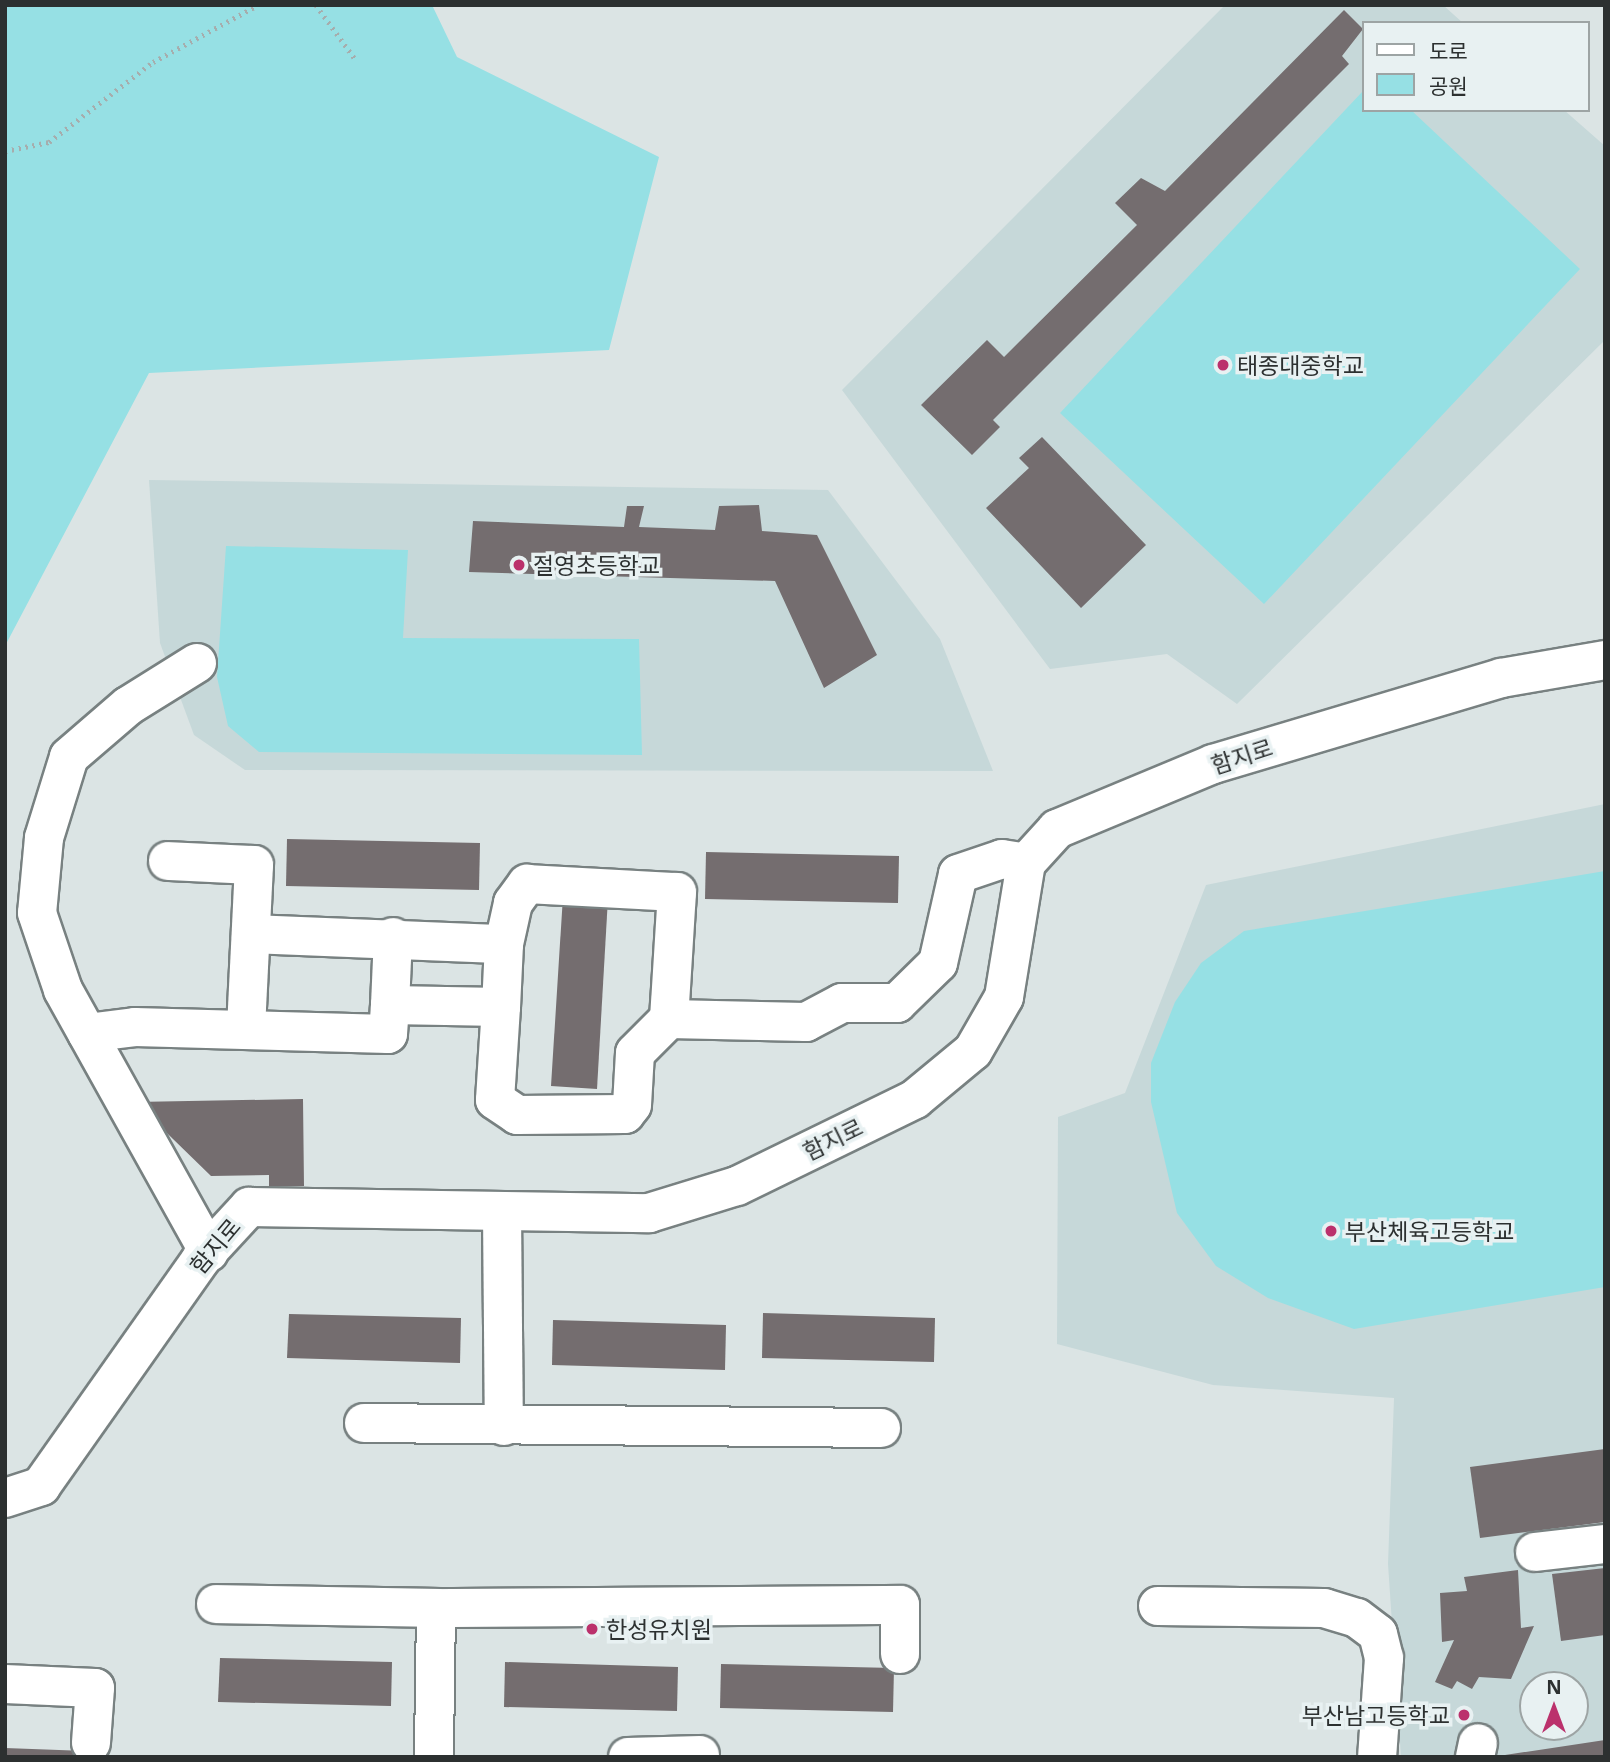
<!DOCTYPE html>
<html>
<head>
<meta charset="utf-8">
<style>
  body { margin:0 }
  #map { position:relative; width:1610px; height:1762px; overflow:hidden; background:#dbe4e4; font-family:"Open Sans","Noto Sans KR",sans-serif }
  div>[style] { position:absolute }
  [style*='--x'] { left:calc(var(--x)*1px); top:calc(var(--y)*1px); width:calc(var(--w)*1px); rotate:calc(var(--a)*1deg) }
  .built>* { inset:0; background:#c6d8d9 }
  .green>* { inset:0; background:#96e0e4 }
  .building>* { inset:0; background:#746d6f }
  .path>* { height:4.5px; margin-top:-2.25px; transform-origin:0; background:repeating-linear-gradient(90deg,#a6adad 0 2px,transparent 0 7px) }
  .roads { filter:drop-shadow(2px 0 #788181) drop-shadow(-2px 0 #788181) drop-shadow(0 2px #788181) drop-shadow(0 -2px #788181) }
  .minor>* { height:38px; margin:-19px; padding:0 19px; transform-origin:19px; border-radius:19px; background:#fff }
  .dots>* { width:19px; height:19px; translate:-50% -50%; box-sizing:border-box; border:4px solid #e8f1f2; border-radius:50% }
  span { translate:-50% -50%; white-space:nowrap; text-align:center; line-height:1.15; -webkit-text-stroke:7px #e8f1f2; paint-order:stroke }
  .poi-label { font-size:23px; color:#2c3030 }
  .left { translate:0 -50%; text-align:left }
  .right { translate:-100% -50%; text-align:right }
  .street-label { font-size:23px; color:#2c3030 }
  .frame { position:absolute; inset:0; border:7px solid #2c3030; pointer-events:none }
  .legend { position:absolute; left:1362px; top:21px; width:228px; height:91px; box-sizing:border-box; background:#e8f1f2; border:2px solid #9da4a4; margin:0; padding:9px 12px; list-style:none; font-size:21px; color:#2c3030 }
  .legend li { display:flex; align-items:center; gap:14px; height:35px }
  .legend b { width:35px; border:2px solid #9da4a4 }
  .north { position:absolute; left:1519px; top:1671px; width:70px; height:70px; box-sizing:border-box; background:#e8f1f2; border:2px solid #9da4a4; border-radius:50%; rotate:0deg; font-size:19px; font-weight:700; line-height:28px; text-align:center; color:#2c3030 }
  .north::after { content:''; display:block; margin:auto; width:24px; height:32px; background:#bb316c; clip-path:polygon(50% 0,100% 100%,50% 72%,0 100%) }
</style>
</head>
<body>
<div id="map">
  <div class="built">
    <div style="clip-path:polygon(1225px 5px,1443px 5px,1463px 23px,1363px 23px,1363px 110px,1564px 110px,1605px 146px,1605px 340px,1237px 704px,1167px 654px,1050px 669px,842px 390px)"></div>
    <div style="clip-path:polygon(149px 480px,828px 490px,940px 639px,993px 771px,245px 770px,194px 735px,160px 643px)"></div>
    <div style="clip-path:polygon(evenodd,1605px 804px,1605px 1757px,1401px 1757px,1388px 1564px,1394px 1398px,1213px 1385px,1057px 1344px,1058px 1117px,1125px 1093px,1206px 885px,1605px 804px,1533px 1685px,1575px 1685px,1575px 1727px,1533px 1727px,1533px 1685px)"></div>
  </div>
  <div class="green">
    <div style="clip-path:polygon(5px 5px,432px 5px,457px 57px,659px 157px,609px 350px,149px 373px,5px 646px)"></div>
    <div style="clip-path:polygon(1363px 91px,1363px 110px,1411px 110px,1580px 269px,1264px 604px,1060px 413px)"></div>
    <div style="clip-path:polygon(226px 546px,408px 550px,403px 638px,639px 639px,642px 755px,259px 752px,228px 726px,217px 677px)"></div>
    <div style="clip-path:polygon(1605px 871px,1605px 1287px,1354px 1329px,1268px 1298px,1216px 1266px,1177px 1213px,1151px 1102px,1151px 1063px,1175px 1002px,1201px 963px,1244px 931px)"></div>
  </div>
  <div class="building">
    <div style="clip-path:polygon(1344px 10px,1363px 29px,1342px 56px,1349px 64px,993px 420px,1000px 427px,972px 455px,921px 405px,987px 340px,1004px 357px,1137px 225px,1115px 203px,1141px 178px,1165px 191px)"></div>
    <div style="clip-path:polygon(1042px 437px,1146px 545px,1081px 608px,986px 508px,1029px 468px,1019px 458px)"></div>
    <div style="clip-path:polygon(759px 505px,762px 531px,817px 535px,877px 655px,824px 688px,775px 581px,469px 572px,473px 521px,624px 527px,627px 506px,644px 506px,639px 527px,715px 530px,719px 506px)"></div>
    <div style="clip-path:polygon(287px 839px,480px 843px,479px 890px,286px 886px)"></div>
    <div style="clip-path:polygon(706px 852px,899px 856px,898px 903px,705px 899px)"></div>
    <div style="clip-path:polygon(563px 896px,608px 898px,597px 1089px,551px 1086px)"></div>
    <div style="clip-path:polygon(303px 1099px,304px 1186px,269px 1186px,269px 1175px,211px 1176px,135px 1102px)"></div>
    <div style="clip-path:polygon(763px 1313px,935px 1318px,934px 1362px,762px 1358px)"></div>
    <div style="clip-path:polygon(289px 1314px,461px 1318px,460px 1363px,287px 1358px)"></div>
    <div style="clip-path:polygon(553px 1320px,726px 1325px,725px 1370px,552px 1365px)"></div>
    <div style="clip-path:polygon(1605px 1449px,1605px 1522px,1480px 1538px,1470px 1467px)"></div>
    <div style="clip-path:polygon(1605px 1568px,1605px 1635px,1561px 1641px,1552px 1574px)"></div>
    <div style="clip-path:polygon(1518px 1570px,1521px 1628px,1534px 1626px,1511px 1679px,1479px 1677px,1472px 1689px,1457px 1681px,1452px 1689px,1435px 1682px,1454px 1640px,1442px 1642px,1440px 1593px,1467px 1591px,1464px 1577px)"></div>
    <div style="clip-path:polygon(220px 1658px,392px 1662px,391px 1706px,218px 1702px)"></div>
    <div style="clip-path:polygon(505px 1662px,678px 1667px,677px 1711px,504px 1707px)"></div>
    <div style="clip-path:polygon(721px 1664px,894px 1668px,893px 1712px,720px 1708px)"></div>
    <div style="clip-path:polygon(1605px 1740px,1605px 1757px,1505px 1757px,1505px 1755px)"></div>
    <div style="clip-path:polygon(5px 1748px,86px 1751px,86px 1757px,5px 1757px)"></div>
  </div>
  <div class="path">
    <div style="--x:316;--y:5;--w:68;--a:54"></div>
    <div style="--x:5;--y:151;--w:45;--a:-11.6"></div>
    <div style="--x:49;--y:142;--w:131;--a:-37.6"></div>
    <div style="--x:153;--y:62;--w:119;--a:-28.5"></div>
  </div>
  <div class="roads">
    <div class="minor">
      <div style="--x:197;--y:663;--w:81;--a:148.1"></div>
      <div style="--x:128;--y:706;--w:78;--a:139.2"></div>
      <div style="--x:69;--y:757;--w:85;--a:107.2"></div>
      <div style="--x:44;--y:838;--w:75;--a:95.3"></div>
      <div style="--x:37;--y:913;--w:81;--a:71.3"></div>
      <div style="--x:63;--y:990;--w:300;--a:60.9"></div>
      <div style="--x:168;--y:861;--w:86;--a:2.7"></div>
      <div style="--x:254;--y:865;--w:165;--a:92.8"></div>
      <div style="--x:251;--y:934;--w:253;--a:2.3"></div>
      <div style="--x:504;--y:944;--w:63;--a:92.7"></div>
      <div style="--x:504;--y:944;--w:42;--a:-77.6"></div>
      <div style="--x:513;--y:903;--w:24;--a:-54"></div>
      <div style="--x:527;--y:884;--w:150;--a:3.1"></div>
      <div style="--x:677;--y:892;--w:127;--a:93.6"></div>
      <div style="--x:390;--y:1005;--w:68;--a:-87.5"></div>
      <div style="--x:87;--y:1033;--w:48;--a:-7.1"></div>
      <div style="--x:135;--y:1027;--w:253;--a:1.6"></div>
      <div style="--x:388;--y:1034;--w:29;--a:-86"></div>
      <div style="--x:390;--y:1005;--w:111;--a:1"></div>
      <div style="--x:501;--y:1007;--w:93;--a:93.7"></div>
      <div style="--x:495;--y:1100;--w:27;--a:34"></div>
      <div style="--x:517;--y:1115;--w:108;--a:-0.5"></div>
      <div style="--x:625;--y:1114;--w:11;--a:-52"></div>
      <div style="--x:632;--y:1105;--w:52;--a:-86.7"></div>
      <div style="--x:635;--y:1053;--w:48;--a:-45"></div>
      <div style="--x:669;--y:1019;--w:137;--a:1.3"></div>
      <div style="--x:806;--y:1022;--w:41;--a:-27.8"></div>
      <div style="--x:842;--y:1003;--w:55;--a:0"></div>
      <div style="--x:897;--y:1003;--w:57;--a:-44.3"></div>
      <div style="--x:938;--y:963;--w:91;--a:-77.3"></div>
      <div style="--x:958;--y:874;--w:46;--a:-18.8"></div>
      <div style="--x:1002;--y:859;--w:24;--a:9"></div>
      <div style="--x:502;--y:1212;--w:214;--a:89.5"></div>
      <div style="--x:364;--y:1423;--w:517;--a:0.55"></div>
      <div style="--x:5;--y:1498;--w:38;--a:-18"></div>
      <div style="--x:41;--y:1486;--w:278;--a:-54.8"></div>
      <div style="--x:201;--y:1259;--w:71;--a:-47.3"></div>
      <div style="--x:249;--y:1207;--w:400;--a:0.9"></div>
      <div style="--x:649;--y:1213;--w:92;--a:-17.1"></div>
      <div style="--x:737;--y:1186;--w:198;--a:-26"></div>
      <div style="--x:915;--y:1099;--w:75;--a:-39.6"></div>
      <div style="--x:973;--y:1051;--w:62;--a:-60.1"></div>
      <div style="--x:1004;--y:997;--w:136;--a:-80.7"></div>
      <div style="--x:1026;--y:863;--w:46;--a:-47.6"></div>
      <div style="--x:1057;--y:829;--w:169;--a:-22.6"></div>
      <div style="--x:1213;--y:764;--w:301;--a:-16.6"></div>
      <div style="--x:1501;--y:678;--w:106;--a:-9.8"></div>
      <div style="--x:1535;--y:1552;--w:70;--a:-6.5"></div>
      <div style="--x:216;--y:1604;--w:220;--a:1"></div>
      <div style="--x:436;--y:1608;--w:149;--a:90.8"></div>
      <div style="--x:1158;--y:1606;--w:166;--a:0.7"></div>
      <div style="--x:1324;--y:1608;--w:34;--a:17"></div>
      <div style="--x:1357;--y:1618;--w:26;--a:37"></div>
      <div style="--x:1378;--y:1634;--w:25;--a:76"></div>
      <div style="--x:1384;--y:1658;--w:99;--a:94"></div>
      <div style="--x:436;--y:1608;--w:464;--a:-0.4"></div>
      <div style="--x:900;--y:1605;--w:49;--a:90"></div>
      <div style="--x:5;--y:1684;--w:90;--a:2.5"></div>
      <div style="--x:95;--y:1688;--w:55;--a:94.2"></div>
      <div style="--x:628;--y:1757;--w:72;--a:-1.6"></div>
      <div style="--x:1475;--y:1757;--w:14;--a:-78"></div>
    </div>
  </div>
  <div class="dots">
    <div style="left:1223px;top:365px;background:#bb316c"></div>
    <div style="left:519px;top:565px;background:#bb316c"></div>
    <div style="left:1331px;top:1231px;background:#bb316c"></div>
    <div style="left:592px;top:1629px;background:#bb316c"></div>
    <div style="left:1464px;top:1715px;background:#bb316c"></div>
  </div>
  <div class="poi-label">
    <span class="left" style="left:1237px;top:365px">태종대중학교</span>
    <span class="left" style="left:533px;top:565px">절영초등학교</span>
    <span class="left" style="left:1345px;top:1231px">부산체육고등학교</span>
    <span class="left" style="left:606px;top:1629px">한성유치원</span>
    <span class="right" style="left:1450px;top:1715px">부산남고등학교</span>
  </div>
  <div class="street-label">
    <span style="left:1242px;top:756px;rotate:-18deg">함지로</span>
    <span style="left:833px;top:1139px;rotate:-26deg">함지로</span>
    <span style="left:215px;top:1246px;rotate:-50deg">함지로</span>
  </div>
  <div class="frame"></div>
  <ul class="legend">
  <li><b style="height:9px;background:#fff"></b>도로</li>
  <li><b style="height:19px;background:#96e0e4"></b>공원</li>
  </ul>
  <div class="north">N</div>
</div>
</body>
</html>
